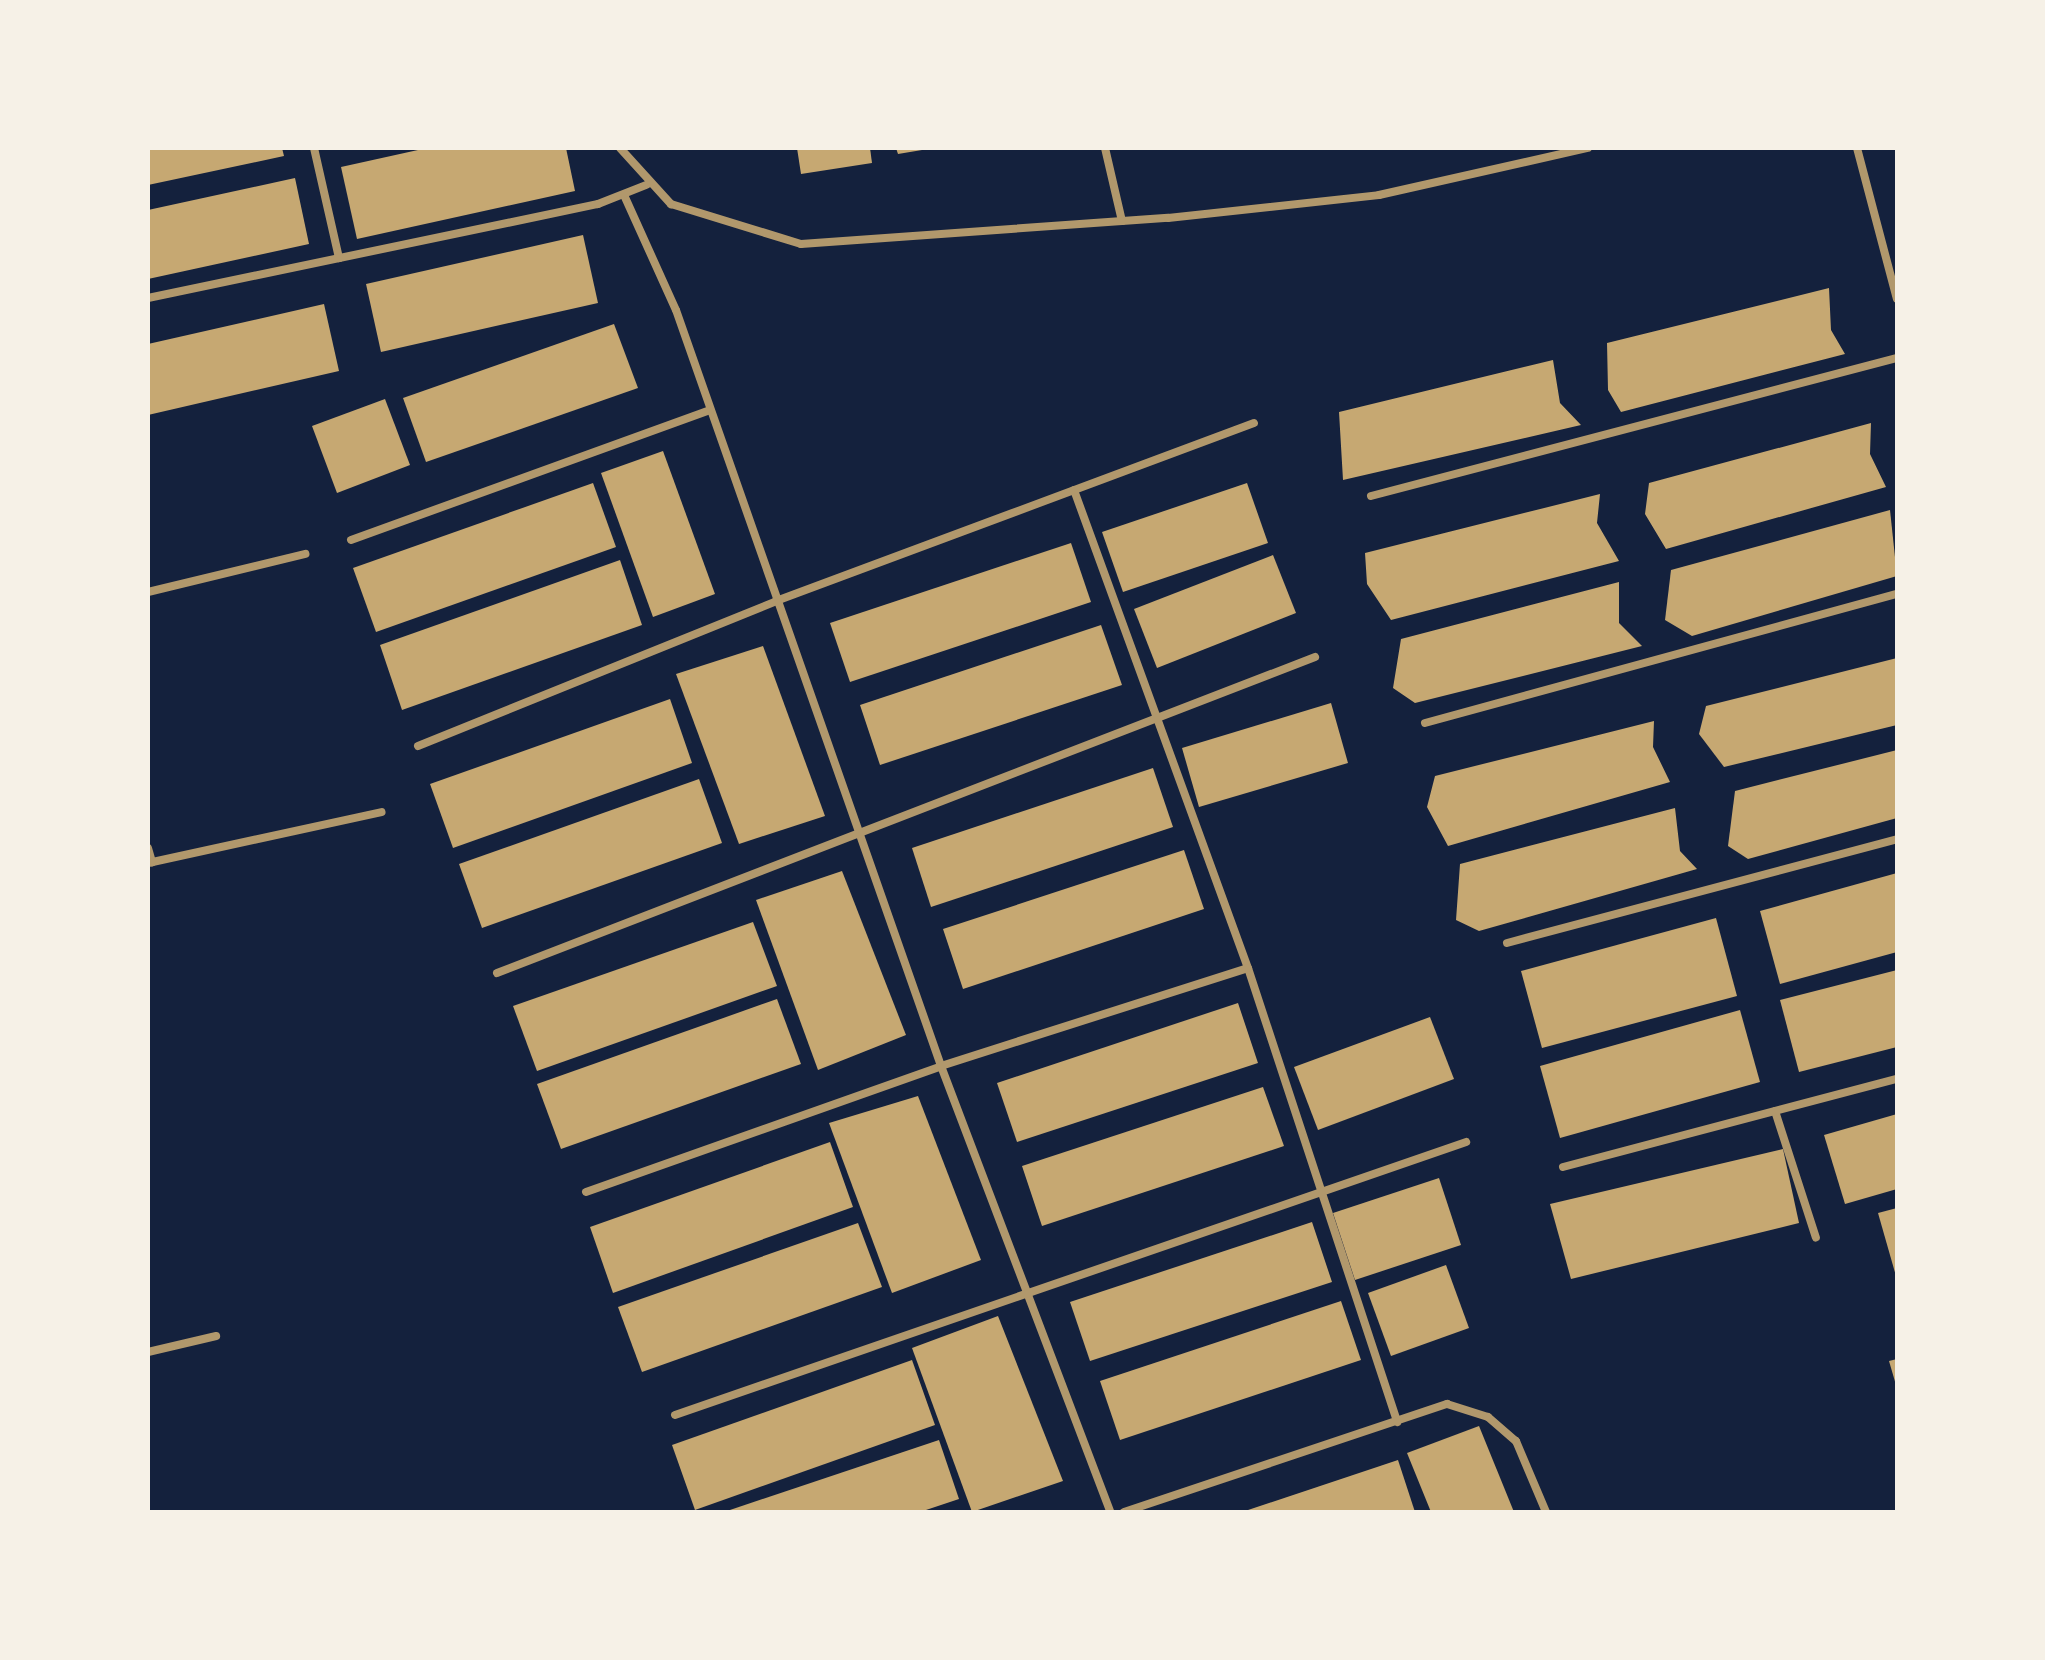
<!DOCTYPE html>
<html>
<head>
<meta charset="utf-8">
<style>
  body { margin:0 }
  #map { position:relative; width:2045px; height:1660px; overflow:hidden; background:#14213d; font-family:"DM Sans",sans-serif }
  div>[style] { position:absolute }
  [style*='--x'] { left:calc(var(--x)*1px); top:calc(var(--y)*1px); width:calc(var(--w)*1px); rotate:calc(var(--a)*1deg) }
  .building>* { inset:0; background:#c6a872 }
  .minor>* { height:8px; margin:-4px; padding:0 4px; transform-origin:4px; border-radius:4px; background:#b1986c }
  span { translate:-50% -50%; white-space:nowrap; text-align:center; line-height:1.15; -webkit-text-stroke:8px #f6f1e7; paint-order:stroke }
  .frame { position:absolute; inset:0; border:150px solid #f6f1e7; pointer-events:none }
</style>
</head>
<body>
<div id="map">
  <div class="building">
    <div style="clip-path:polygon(148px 148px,282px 148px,284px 156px,148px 185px)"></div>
    <div style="clip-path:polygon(427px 148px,566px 148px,575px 191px,357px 239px,341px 167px)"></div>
    <div style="clip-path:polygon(797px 148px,870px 148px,872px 163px,801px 174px)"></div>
    <div style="clip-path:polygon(896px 148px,922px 148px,922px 150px,898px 154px)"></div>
    <div style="clip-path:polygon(295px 178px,309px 244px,148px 279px,148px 210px)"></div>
    <div style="clip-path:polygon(583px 235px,598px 303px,381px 352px,366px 284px)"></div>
    <div style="clip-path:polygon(1829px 288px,1831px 330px,1845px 354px,1621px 412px,1608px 390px,1607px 343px)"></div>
    <div style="clip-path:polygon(324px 304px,339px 371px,148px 415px,148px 344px)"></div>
    <div style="clip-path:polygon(614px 324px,638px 388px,426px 462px,403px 398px)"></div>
    <div style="clip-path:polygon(1553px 360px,1560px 403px,1581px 425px,1343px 480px,1339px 412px)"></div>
    <div style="clip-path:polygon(385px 399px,410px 465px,337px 493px,312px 426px)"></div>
    <div style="clip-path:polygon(1871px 423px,1870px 454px,1886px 487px,1666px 549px,1645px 514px,1649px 483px)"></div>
    <div style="clip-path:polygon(663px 451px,715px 594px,653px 617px,601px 473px)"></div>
    <div style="clip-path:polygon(593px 483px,616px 547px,376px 632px,353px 568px)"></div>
    <div style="clip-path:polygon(1247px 483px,1268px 543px,1123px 592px,1102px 532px)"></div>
    <div style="clip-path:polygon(1600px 494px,1597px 523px,1619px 561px,1391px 620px,1367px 584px,1365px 553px)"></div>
    <div style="clip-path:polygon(1890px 510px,1897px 576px,1692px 636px,1665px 620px,1671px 570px)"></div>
    <div style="clip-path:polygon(1071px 543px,1091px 602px,850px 682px,830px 623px)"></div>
    <div style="clip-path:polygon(1273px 555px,1296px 613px,1157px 668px,1134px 609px)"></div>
    <div style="clip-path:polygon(620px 560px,642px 625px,402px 710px,380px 645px)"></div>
    <div style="clip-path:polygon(1619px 582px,1619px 623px,1642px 646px,1415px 703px,1393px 688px,1401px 639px)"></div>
    <div style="clip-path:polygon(1101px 625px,1122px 685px,880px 765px,860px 705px)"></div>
    <div style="clip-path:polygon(763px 646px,825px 816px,739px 844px,676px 674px)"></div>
    <div style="clip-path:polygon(1897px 658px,1897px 725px,1724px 767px,1699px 734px,1706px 706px)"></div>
    <div style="clip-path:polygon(670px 699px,692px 763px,453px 848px,430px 784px)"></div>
    <div style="clip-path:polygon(1331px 703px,1348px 763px,1199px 807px,1182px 748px)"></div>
    <div style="clip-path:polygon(1654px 721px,1653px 747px,1670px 782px,1448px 846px,1427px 807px,1435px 776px)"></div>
    <div style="clip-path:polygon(1897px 750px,1897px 818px,1748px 859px,1728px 846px,1735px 791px)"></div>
    <div style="clip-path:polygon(1153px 768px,1173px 827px,931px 907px,912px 848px)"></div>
    <div style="clip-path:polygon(699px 779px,722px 843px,482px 928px,459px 864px)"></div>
    <div style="clip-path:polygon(1675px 808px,1680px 851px,1697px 869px,1479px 931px,1456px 920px,1460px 864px)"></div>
    <div style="clip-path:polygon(1184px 850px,1204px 909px,963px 989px,943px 929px)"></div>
    <div style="clip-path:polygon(842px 871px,906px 1035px,818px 1070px,756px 900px)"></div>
    <div style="clip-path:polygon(1897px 873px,1897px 952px,1780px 984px,1760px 911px)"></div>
    <div style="clip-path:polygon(1716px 918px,1737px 996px,1542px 1048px,1521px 971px)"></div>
    <div style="clip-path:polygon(753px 922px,777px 986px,537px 1071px,513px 1006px)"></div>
    <div style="clip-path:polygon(1897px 970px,1897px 1047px,1799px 1072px,1780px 1000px)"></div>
    <div style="clip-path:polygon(777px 999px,801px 1064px,561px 1149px,537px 1084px)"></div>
    <div style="clip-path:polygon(1238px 1003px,1258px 1063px,1017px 1142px,997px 1083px)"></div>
    <div style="clip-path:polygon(1740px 1010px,1760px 1082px,1560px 1138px,1540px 1066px)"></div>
    <div style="clip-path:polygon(1430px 1017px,1454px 1079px,1318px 1130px,1294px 1067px)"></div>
    <div style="clip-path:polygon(1263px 1087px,1284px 1146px,1042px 1226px,1022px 1166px)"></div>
    <div style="clip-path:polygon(918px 1096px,981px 1260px,892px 1293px,829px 1123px)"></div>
    <div style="clip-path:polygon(1897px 1114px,1897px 1189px,1845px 1204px,1824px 1135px)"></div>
    <div style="clip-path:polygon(830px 1142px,853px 1207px,613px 1293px,590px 1227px)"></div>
    <div style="clip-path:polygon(1783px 1149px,1799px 1223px,1571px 1279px,1550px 1204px)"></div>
    <div style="clip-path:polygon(1439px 1178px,1461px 1245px,1355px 1280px,1333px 1213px)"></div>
    <div style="clip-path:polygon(1897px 1208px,1897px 1276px,1896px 1276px,1878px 1213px)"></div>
    <div style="clip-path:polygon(1312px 1222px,1332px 1282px,1090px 1361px,1070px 1302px)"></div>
    <div style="clip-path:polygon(858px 1223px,882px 1287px,642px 1372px,618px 1307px)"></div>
    <div style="clip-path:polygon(1446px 1265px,1469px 1328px,1391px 1356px,1368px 1293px)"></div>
    <div style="clip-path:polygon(1341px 1301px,1361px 1360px,1120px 1440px,1100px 1381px)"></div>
    <div style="clip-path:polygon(998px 1316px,1063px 1481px,972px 1512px,912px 1348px)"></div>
    <div style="clip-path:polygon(1897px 1359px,1897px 1385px,1896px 1385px,1889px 1361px)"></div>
    <div style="clip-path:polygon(912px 1360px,935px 1425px,695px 1510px,672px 1445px)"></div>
    <div style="clip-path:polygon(1479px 1426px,1514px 1512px,1431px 1512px,1407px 1453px)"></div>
    <div style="clip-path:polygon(939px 1440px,959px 1499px,920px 1512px,724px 1512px)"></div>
    <div style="clip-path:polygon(1398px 1460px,1415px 1512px,1245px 1512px,1245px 1511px)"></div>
  </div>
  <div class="minor">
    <div style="--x:314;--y:148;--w:113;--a:77.2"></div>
    <div style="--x:620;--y:148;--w:76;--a:47.7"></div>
    <div style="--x:671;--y:204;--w:136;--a:17.1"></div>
    <div style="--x:801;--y:244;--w:368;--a:-4.1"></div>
    <div style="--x:1168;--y:218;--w:212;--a:-6.2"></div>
    <div style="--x:1379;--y:195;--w:214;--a:-12.7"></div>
    <div style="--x:1105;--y:148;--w:75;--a:76.9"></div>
    <div style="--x:1857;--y:148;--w:156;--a:75.2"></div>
    <div style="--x:624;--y:195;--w:126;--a:65.7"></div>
    <div style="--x:676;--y:310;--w:801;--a:70.68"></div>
    <div style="--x:941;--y:1066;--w:477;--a:69.2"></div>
    <div style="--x:148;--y:298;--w:460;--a:-11.8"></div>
    <div style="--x:598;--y:204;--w:52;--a:-21.6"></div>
    <div style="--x:1074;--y:490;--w:509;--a:70"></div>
    <div style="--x:1248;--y:968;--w:478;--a:71.8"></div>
    <div style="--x:1371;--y:496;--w:544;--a:-14.7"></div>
    <div style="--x:351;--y:540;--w:382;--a:-19.9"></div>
    <div style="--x:148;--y:592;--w:162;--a:-13.6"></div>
    <div style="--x:1425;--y:723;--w:489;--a:-15.3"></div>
    <div style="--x:418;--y:746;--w:386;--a:-22"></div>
    <div style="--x:776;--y:601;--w:510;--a:-20.42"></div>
    <div style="--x:148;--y:848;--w:15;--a:74"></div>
    <div style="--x:148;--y:863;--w:239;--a:-12.3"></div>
    <div style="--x:1507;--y:943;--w:404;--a:-14.9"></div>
    <div style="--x:497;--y:973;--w:877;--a:-21.12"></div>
    <div style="--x:1775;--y:1111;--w:133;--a:72.1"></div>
    <div style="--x:1563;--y:1167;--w:345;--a:-14.8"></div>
    <div style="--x:586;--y:1192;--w:377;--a:-19.5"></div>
    <div style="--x:941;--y:1066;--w:322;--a:-17.7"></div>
    <div style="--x:148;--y:1352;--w:70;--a:-13.2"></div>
    <div style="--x:675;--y:1415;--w:837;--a:-19.04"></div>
    <div style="--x:1124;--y:1512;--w:341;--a:-18.5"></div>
    <div style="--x:1447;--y:1404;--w:43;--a:17.6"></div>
    <div style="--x:1488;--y:1417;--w:37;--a:41"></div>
    <div style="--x:1516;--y:1441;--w:77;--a:67.1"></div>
  </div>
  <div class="frame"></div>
</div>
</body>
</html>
